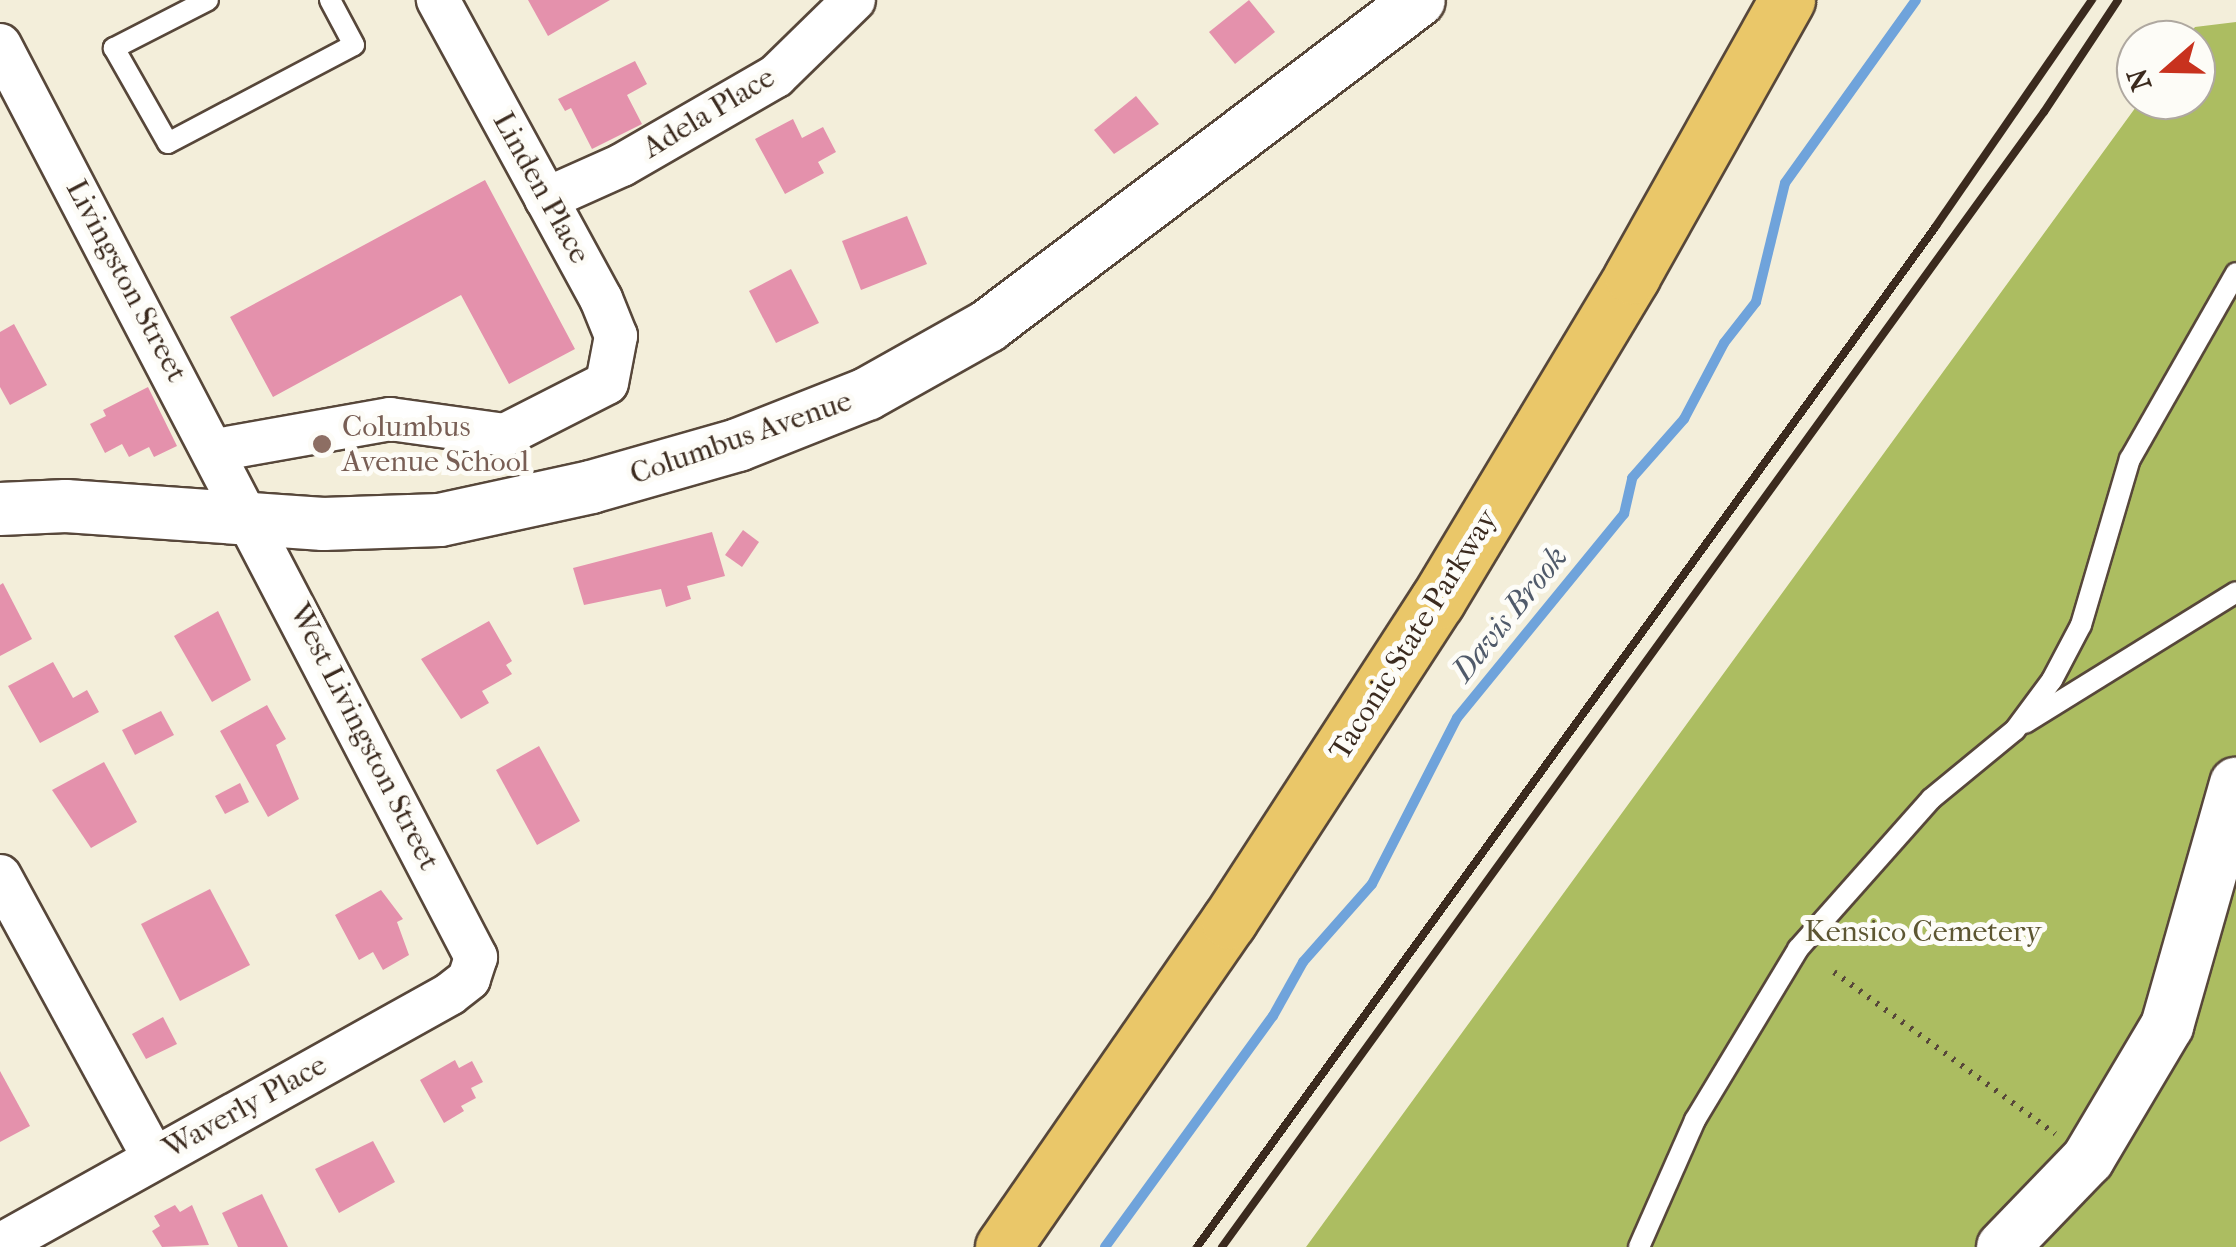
<!DOCTYPE html>
<html>
<head>
<meta charset="utf-8">
<style>
  body { margin:0 }
  #map { position:relative; width:2236px; height:1247px; overflow:hidden; background:#f3eeda; font-family:"IM FELL French Canon",serif }
  div>[style] { position:absolute }
  [style*='--x'] { left:calc(var(--x)*1px); top:calc(var(--y)*1px); width:calc(var(--w)*1px); rotate:calc(var(--a)*1deg) }
  .green>* { inset:0; background:#acbd61 }
  .stream>* { height:10px; margin:-5px; padding:0 5px; transform-origin:5px; border-radius:5px; background:#6fa3db }
  .building>* { inset:0; background:#e491ac }
  .path>* { height:6px; margin-top:-3px; transform-origin:0; background:repeating-linear-gradient(90deg,#57473a 0 2.5px,transparent 0 10.5px) }
  .roads { filter:drop-shadow(2px 0 #57473a) drop-shadow(-2px 0 #57473a) drop-shadow(0 2px #57473a) drop-shadow(0 -2px #57473a) }
  .service>* { height:20px; margin:-10px; padding:0 10px; transform-origin:10px; border-radius:10px; background:#fff }
  .minor>* { height:42px; margin:-21px; padding:0 21px; transform-origin:21px; border-radius:21px; background:#fff }
  .tertiary>* { height:52px; margin:-26px; padding:0 26px; transform-origin:26px; border-radius:26px; background:#fff }
  .trunk>* { height:55px; margin:-27.5px; padding:0 27.5px; transform-origin:27.5px; border-radius:27.5px; background:#eac769 }
  .rail>* { height:8px; margin:-4px; padding:0 4px; transform-origin:4px; border-radius:4px; background:#3b2a1e }
  .dots>* { width:28px; height:28px; translate:-50% -50%; box-sizing:border-box; border:5px solid #fdfcf7; border-radius:50% }
  span { translate:-50% -50%; white-space:nowrap; text-align:center; line-height:1.15; -webkit-text-stroke:10px #fdfcf7; paint-order:stroke }
  .street-label { font-size:30px; color:#3b2a1e }
  .education-label { font-size:30px; color:#785e54 }
  .left { translate:0 -50%; text-align:left }
  .park-label { font-size:30px; color:#5d5632 }
  .water-label { font-size:32px; color:#505a6a; font-style:italic }
  .north { position:absolute; left:2116px; top:20px; width:100px; height:100px; box-sizing:border-box; background:#fdfcf7; border:2px solid #afa8a0; border-radius:50%; rotate:250deg; font-size:28px; font-weight:700; line-height:40px; text-align:center; color:#3b2a1e }
  .north::after { content:''; display:block; margin:auto; width:35px; height:45px; background:#c8321e; clip-path:polygon(50% 0,100% 100%,50% 72%,0 100%) }
</style>
</head>
<body>
<div id="map">
  <div class="green">
    <div style="clip-path:polygon(2236px 22px,2236px 1247px,1306px 1247px,2141px 100px,2196px 100px,2196px 40px,2185px 40px,2195px 27px)"></div>
  </div>
  <div class="stream">
    <div style="--x:1105;--y:1247;--w:286;--a:-54"></div>
    <div style="--x:1273;--y:1016;--w:62;--a:-60.9"></div>
    <div style="--x:1303;--y:962;--w:104;--a:-48.5"></div>
    <div style="--x:1372;--y:884;--w:186;--a:-62.9"></div>
    <div style="--x:1457;--y:718;--w:264;--a:-50.7"></div>
    <div style="--x:1624;--y:514;--w:37;--a:-77"></div>
    <div style="--x:1632;--y:478;--w:79;--a:-48.6"></div>
    <div style="--x:1684;--y:419;--w:86;--a:-62.2"></div>
    <div style="--x:1724;--y:343;--w:52;--a:-52"></div>
    <div style="--x:1756;--y:302;--w:122;--a:-76.3"></div>
    <div style="--x:1785;--y:183;--w:225;--a:-54.4"></div>
  </div>
  <div class="building">
    <div style="clip-path:polygon(528px 0,610px 0,548px 36px)"></div>
    <div style="clip-path:polygon(1249px 0,1275px 32px,1235px 64px,1209px 32px)"></div>
    <div style="clip-path:polygon(635px 61px,647px 84px,627px 95px,642px 124px,592px 149px,571px 108px,565px 111px,558px 99px)"></div>
    <div style="clip-path:polygon(1136px 96px,1159px 124px,1114px 154px,1094px 130px)"></div>
    <div style="clip-path:polygon(793px 119px,802px 138px,823px 127px,836px 152px,818px 162px,824px 173px,785px 194px,755px 139px)"></div>
    <div style="clip-path:polygon(485px 180px,575px 349px,509px 384px,461px 295px,273px 397px,230px 317px)"></div>
    <div style="clip-path:polygon(907px 216px,927px 264px,861px 290px,842px 241px)"></div>
    <div style="clip-path:polygon(791px 269px,819px 323px,776px 343px,749px 291px)"></div>
    <div style="clip-path:polygon(14px 324px,47px 385px,10px 405px,0 387px,0 332px)"></div>
    <div style="clip-path:polygon(148px 387px,177px 446px,154px 457px,149px 447px,129px 457px,122px 444px,105px 453px,90px 424px,106px 416px,103px 410px)"></div>
    <div style="clip-path:polygon(743px 530px,759px 542px,742px 567px,725px 555px)"></div>
    <div style="clip-path:polygon(712px 532px,725px 576px,687px 586px,691px 599px,666px 607px,661px 589px,584px 605px,573px 568px)"></div>
    <div style="clip-path:polygon(3px 583px,32px 639px,0 656px,0 585px)"></div>
    <div style="clip-path:polygon(218px 611px,251px 680px,212px 702px,174px 636px)"></div>
    <div style="clip-path:polygon(489px 621px,512px 661px,506px 665px,512px 674px,482px 691px,489px 703px,461px 719px,421px 659px)"></div>
    <div style="clip-path:polygon(53px 662px,73px 698px,87px 690px,99px 712px,40px 743px,8px 686px)"></div>
    <div style="clip-path:polygon(267px 705px,286px 739px,276px 745px,299px 799px,268px 817px,220px 731px)"></div>
    <div style="clip-path:polygon(161px 711px,174px 735px,135px 755px,122px 730px)"></div>
    <div style="clip-path:polygon(539px 746px,580px 821px,537px 845px,496px 770px)"></div>
    <div style="clip-path:polygon(104px 762px,137px 822px,91px 848px,52px 790px)"></div>
    <div style="clip-path:polygon(240px 783px,249px 802px,225px 814px,215px 796px)"></div>
    <div style="clip-path:polygon(210px 889px,250px 965px,180px 1001px,141px 924px)"></div>
    <div style="clip-path:polygon(381px 890px,403px 919px,397px 922px,409px 955px,383px 970px,373px 952px,359px 960px,335px 915px)"></div>
    <div style="clip-path:polygon(163px 1017px,177px 1044px,146px 1059px,132px 1034px)"></div>
    <div style="clip-path:polygon(455px 1060px,459px 1068px,472px 1061px,483px 1082px,471px 1088px,476px 1098px,461px 1106px,464px 1111px,444px 1123px,420px 1080px)"></div>
    <div style="clip-path:polygon(0 1071px,30px 1126px,0 1142px)"></div>
    <div style="clip-path:polygon(373px 1141px,395px 1182px,339px 1213px,315px 1169px)"></div>
    <div style="clip-path:polygon(262px 1194px,288px 1247px,238px 1247px,222px 1213px)"></div>
    <div style="clip-path:polygon(175px 1205px,180px 1212px,192px 1205px,209px 1245px,162px 1247px,152px 1231px,160px 1226px,154px 1216px)"></div>
  </div>
  <div class="path">
    <div style="--x:1834;--y:972;--w:274;--a:36.2"></div>
  </div>
  <div class="roads">
    <div class="service">
      <div style="--x:208;--y:0;--w:106;--a:152.9"></div>
      <div style="--x:114;--y:48;--w:109;--a:60.4"></div>
      <div style="--x:168;--y:143;--w:210;--a:-27.8"></div>
      <div style="--x:354;--y:45;--w:51;--a:-118.1"></div>
      <div style="--x:2025;--y:723;--w:248;--a:-31.8"></div>
      <div style="--x:1639;--y:1247;--w:139;--a:-66.2"></div>
      <div style="--x:1695;--y:1120;--w:200;--a:-58.9"></div>
      <div style="--x:1798;--y:949;--w:200;--a:-48.4"></div>
      <div style="--x:1931;--y:799;--w:109;--a:-39.4"></div>
      <div style="--x:2015;--y:730;--w:62;--a:-53.5"></div>
      <div style="--x:2052;--y:680;--w:62;--a:-62.2"></div>
      <div style="--x:2081;--y:625;--w:173;--a:-73.6"></div>
      <div style="--x:2130;--y:459;--w:214;--a:-60.3"></div>
    </div>
    <div class="minor">
      <div style="--x:0;--y:45;--w:1029;--a:62.44"></div>
      <div style="--x:476;--y:957;--w:23;--a:108"></div>
      <div style="--x:469;--y:979;--w:24;--a:142"></div>
      <div style="--x:450;--y:994;--w:515;--a:150.85"></div>
      <div style="--x:546;--y:199;--w:83;--a:-24.1"></div>
      <div style="--x:622;--y:165;--w:178;--a:-30"></div>
      <div style="--x:776;--y:76;--w:109;--a:-44.3"></div>
      <div style="--x:216;--y:450;--w:177;--a:-10.1"></div>
      <div style="--x:390;--y:419;--w:116;--a:7.9"></div>
      <div style="--x:505;--y:435;--w:114;--a:-27"></div>
      <div style="--x:607;--y:383;--w:48;--a:-79.2"></div>
      <div style="--x:616;--y:336;--w:40;--a:-112"></div>
      <div style="--x:601;--y:299;--w:341;--a:-118.6"></div>
      <div style="--x:0;--y:876;--w:321;--a:61.4"></div>
    </div>
    <div class="tertiary">
      <div style="--x:0;--y:509;--w:66;--a:-2.6"></div>
      <div style="--x:66;--y:506;--w:258;--a:4"></div>
      <div style="--x:323;--y:524;--w:117;--a:-2"></div>
      <div style="--x:440;--y:520;--w:155;--a:-12.3"></div>
      <div style="--x:591;--y:487;--w:153;--a:-15.9"></div>
      <div style="--x:738;--y:445;--w:139;--a:-21.6"></div>
      <div style="--x:867;--y:394;--w:139;--a:-29.3"></div>
      <div style="--x:988;--y:326;--w:540;--a:-37.1"></div>
      <div style="--x:2003;--y:1247;--w:122;--a:-46"></div>
      <div style="--x:2088;--y:1159;--w:155;--a:-59.3"></div>
      <div style="--x:2167;--y:1026;--w:252;--a:-74.1"></div>
    </div>
    <div class="trunk">
      <div style="--x:1003;--y:1247;--w:397;--a:-55.3"></div>
      <div style="--x:1229;--y:921;--w:382;--a:-57"></div>
      <div style="--x:1437;--y:601;--w:379;--a:-59"></div>
      <div style="--x:1632;--y:276;--w:317;--a:-60.7"></div>
    </div>
  </div>
  <div class="rail">
    <div style="--x:1197;--y:1247;--w:1260;--a:-54.1"></div>
    <div style="--x:1936;--y:226;--w:275;--a:-55.4"></div>
    <div style="--x:1222;--y:1247;--w:1401;--a:-54.09"></div>
    <div style="--x:2044;--y:112;--w:134;--a:-56.5"></div>
  </div>
  <div class="dots">
    <div style="left:322px;top:444px;background:#8d6e63"></div>
  </div>
  <div class="street-label">
    <span style="left:709px;top:113px;rotate:-31deg">Adela Place</span>
    <span style="left:541px;top:188px;rotate:61deg">Linden Place</span>
    <span style="left:126px;top:281px;rotate:62deg">Livingston Street</span>
    <span style="left:741px;top:438px;rotate:-19deg">Columbus Avenue</span>
    <span style="left:1414px;top:635px;rotate:-58deg">Taconic State Parkway</span>
    <span style="left:364px;top:737px;rotate:63deg">West Livingston Street</span>
    <span style="left:245px;top:1107px;rotate:-29deg">Waverly Place</span>
  </div>
  <div class="education-label">
    <span class="left" style="left:342px;top:444px">Columbus<br>Avenue School</span>
  </div>
  <div class="park-label">
    <span style="left:1923px;top:932px">Kensico Cemetery</span>
  </div>
  <div class="water-label">
    <span style="left:1510px;top:614px;rotate:-51deg">Davis Brook</span>
  </div>
  <div class="north">N</div>
</div>
</body>
</html>
